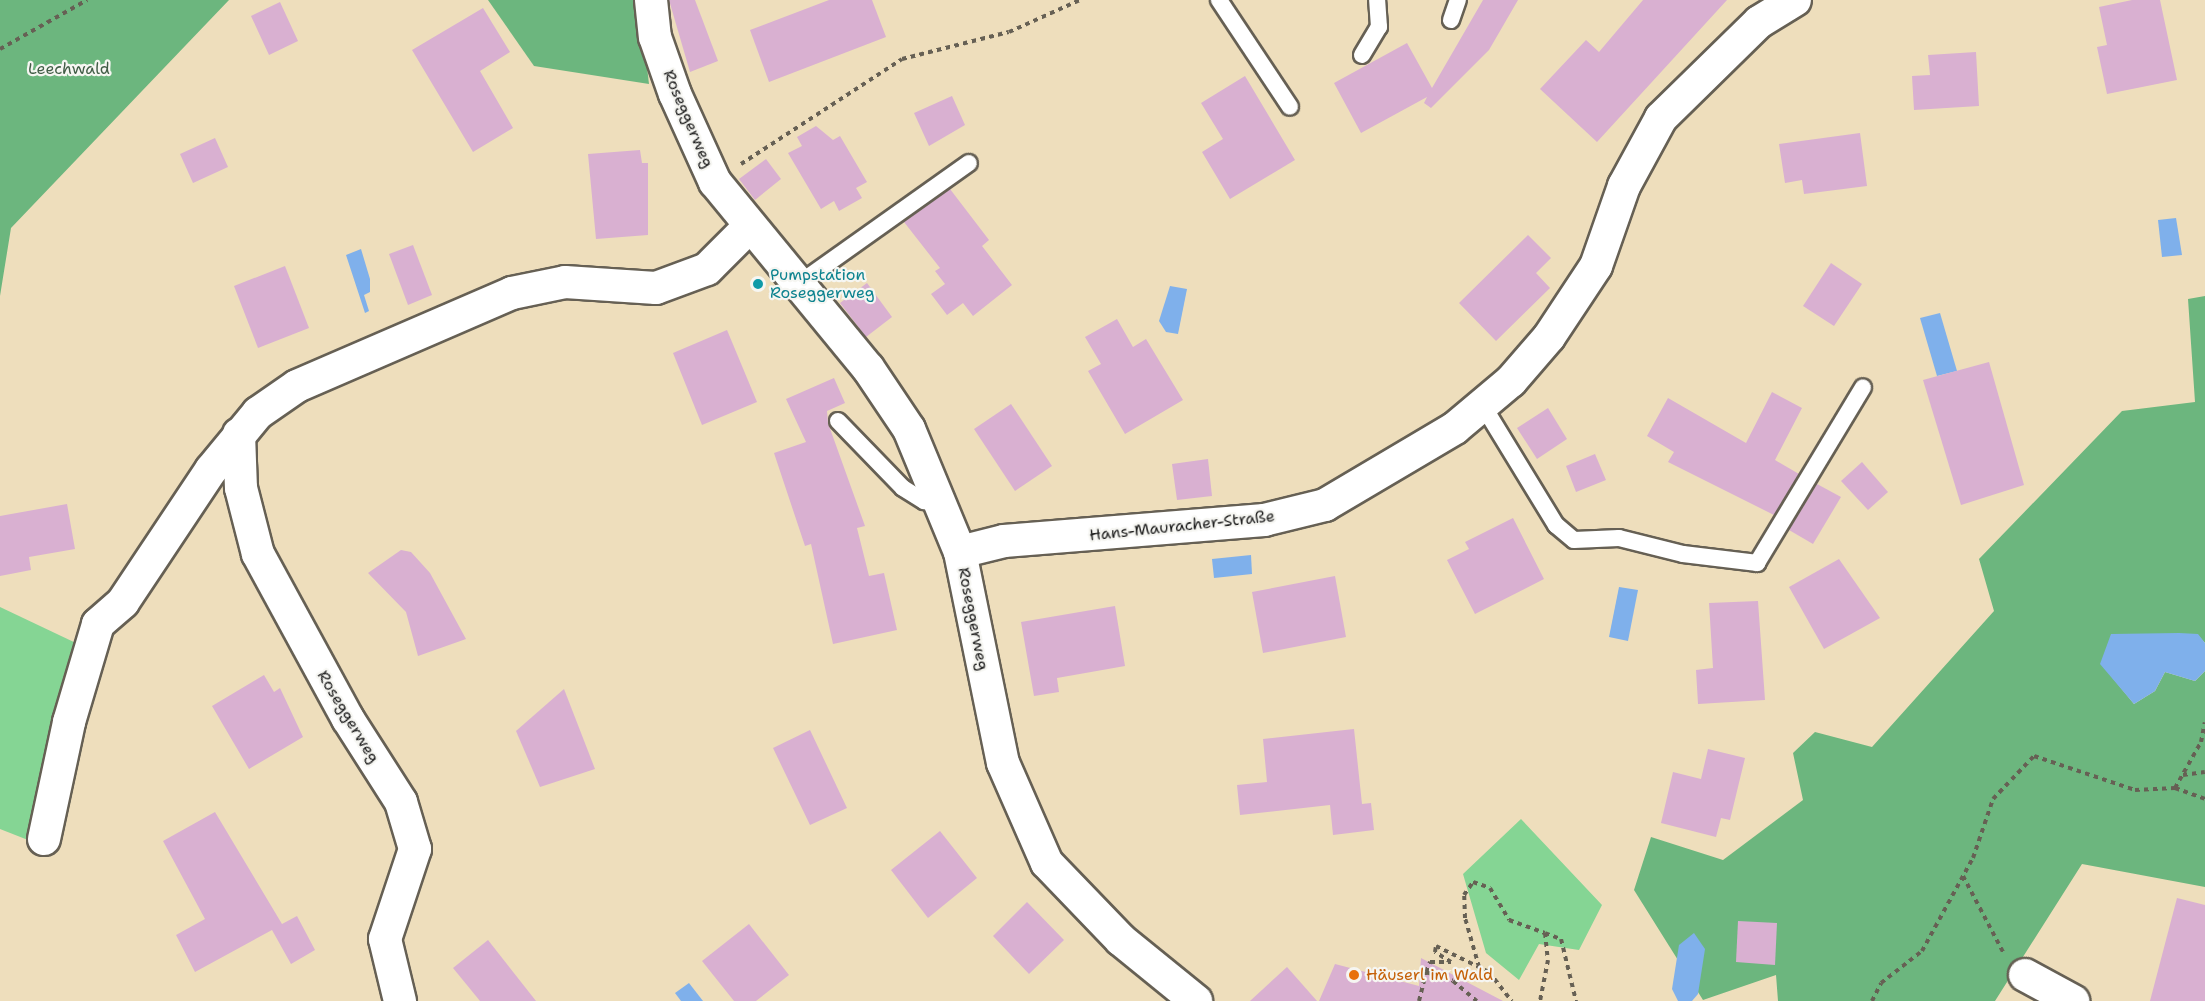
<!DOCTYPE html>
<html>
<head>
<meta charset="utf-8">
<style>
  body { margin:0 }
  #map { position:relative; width:2205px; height:1001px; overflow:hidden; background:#eedebc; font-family:"Shantell Sans",sans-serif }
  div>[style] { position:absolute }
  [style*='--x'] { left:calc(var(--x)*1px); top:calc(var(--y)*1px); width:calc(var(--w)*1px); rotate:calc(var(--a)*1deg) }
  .green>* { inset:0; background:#85d594 }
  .forest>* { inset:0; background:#6cb67e }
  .water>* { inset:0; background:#7fb0eb }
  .building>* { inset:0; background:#d9b0d1 }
  .path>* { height:4px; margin-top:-2px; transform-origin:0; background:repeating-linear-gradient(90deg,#666054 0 4.5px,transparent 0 9px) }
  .roads { filter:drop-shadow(2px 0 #666054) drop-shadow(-2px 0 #666054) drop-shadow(0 2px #666054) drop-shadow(0 -2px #666054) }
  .service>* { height:16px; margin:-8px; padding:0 8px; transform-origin:8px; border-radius:8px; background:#fff }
  .minor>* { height:32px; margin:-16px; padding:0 16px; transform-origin:16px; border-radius:16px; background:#fff }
  .dots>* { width:16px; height:16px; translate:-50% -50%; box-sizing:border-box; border:3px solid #f6f6f2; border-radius:50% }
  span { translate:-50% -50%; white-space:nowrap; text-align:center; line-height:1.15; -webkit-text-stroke:4.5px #f6f6f2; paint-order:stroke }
  .park-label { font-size:16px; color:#415d46 }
  .street-label { font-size:16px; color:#1c1c1c }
  .culture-label { font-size:16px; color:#0d838f }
  .left { translate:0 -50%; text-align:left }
  .food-label { font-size:16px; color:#c56008 }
</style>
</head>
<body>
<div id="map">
  <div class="green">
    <div style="clip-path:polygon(0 607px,78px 644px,28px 840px,0 829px)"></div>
    <div style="clip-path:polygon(1521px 819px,1602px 905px,1579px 950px,1539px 944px,1519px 980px,1486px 953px,1463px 874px)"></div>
  </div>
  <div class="forest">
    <div style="clip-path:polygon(0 0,229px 0,11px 228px,0 296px)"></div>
    <div style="clip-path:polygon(488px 0,639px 0,649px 84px,534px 66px)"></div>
    <div style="clip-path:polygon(2205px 296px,2205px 643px,2197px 634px,2131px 634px,2111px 676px,2134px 704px,2155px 691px,2165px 672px,2195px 681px,2205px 671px,2205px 887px,2082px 864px,1995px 1001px,1778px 1001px,1776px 975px,1703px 1000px,1634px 890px,1651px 837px,1723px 860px,1803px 800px,1793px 753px,1815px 732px,1872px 747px,1994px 611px,1979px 559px,2122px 411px,2195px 402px,2188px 299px)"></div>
  </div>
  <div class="water">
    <div style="clip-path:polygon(2176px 218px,2182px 255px,2162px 257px,2158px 220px)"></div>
    <div style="clip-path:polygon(361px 249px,370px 279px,370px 292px,364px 295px,369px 311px,365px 313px,346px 255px)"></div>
    <div style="clip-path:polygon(1170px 286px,1187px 289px,1178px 334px,1166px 332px,1159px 321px)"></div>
    <div style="clip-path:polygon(1940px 313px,1957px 371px,1937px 376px,1920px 318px)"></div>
    <div style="clip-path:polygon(1251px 555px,1252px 574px,1214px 578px,1212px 559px)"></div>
    <div style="clip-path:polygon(1619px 587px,1638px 590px,1628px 641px,1609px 637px)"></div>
    <div style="clip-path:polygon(2179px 633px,2198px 634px,2205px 643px,2205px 671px,2195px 681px,2165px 672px,2155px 691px,2134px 704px,2100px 664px,2111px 634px)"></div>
    <div style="clip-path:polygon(1694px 933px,1705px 949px,1698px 994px,1692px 1001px,1678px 1001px,1672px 989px,1679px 945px)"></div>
    <div style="clip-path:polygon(689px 983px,703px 1001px,681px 1001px,675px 993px)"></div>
  </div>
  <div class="building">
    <div style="clip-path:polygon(669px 0,695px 0,718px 61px,690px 72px)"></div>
    <div style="clip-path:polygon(829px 0,872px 0,886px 37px,769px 82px,750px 30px)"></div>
    <div style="clip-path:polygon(1483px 0,1518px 0,1489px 50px,1431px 108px,1424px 103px,1427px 97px,1361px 133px,1334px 83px,1407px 43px,1432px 88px)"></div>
    <div style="clip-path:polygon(1643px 0,1727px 0,1597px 142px,1540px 89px,1586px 40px,1599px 52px)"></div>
    <div style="clip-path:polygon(2132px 0,2160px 0,2177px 80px,2107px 94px,2097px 47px,2107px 45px,2099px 7px)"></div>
    <div style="clip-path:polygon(280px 2px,298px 41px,269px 55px,251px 16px)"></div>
    <div style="clip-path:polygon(483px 8px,510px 52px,480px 71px,513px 128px,473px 152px,412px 50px)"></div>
    <div style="clip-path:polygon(1976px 52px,1979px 106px,1914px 110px,1912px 76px,1930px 75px,1928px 55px)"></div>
    <div style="clip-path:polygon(1245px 76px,1295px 160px,1230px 199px,1202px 152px,1223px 139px,1201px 103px)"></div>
    <div style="clip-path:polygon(952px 96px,965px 125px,929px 146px,914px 113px)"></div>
    <div style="clip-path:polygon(816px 126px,833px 140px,840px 136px,867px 182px,856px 188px,862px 198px,839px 211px,834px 201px,821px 209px,788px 153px,802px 146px,797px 137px)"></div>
    <div style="clip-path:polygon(1860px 133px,1867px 186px,1804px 194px,1802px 180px,1785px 183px,1779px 144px)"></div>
    <div style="clip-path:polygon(215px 138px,228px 167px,193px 183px,180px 154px)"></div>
    <div style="clip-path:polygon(640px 150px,642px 163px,648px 163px,648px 235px,596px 239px,588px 154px)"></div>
    <div style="clip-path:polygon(766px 159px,781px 179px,755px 200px,739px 179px)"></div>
    <div style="clip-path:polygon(950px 189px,989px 240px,982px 246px,1012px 285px,973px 316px,963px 303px,947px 315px,931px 294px,945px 284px,935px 271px,940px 268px,904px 222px)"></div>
    <div style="clip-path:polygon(1528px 235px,1551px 258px,1536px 273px,1550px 288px,1496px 341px,1459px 303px)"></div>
    <div style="clip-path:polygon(413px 245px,432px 295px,408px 305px,389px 254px)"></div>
    <div style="clip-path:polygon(1831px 263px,1862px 284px,1834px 326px,1803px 306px)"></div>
    <div style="clip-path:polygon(285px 266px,309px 328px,258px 348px,234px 286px)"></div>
    <div style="clip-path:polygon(867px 283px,892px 317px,866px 337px,840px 303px)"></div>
    <div style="clip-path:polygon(1117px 319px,1133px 347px,1146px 339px,1183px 400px,1125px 434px,1088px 371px,1101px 364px,1085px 337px)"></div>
    <div style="clip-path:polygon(727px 330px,757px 402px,702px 425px,673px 353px)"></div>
    <div style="clip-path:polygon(1989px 362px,2024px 485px,1961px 505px,1923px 380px)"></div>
    <div style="clip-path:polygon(834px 378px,845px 403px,827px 411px,828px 423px,865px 526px,857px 528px,869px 576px,884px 573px,897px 630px,833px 644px,811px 544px,805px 546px,774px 453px,806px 442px,786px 399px)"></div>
    <div style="clip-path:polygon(1772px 392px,1802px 408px,1775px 460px,1799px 474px,1774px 515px,1668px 462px,1674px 452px,1647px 436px,1668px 398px,1746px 443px)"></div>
    <div style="clip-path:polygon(1011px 404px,1052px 466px,1015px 491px,974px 429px)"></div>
    <div style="clip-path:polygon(1548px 408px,1567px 439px,1537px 459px,1517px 428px)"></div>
    <div style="clip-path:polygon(1595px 454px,1606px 480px,1576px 492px,1566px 466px)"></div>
    <div style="clip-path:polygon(1208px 459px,1212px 496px,1177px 500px,1172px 464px)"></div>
    <div style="clip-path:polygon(1862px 462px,1888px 492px,1868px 510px,1841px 481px)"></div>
    <div style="clip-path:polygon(1817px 484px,1841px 497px,1813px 544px,1789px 530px)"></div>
    <div style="clip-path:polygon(67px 504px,75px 549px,29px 557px,31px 570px,0 576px,0 516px)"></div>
    <div style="clip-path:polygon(1513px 518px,1544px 579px,1475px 614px,1447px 560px,1469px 549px,1465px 542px)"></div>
    <div style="clip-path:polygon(401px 550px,411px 552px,430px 573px,466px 639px,418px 656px,406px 612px,368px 573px)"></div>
    <div style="clip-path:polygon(1839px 559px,1880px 618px,1824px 649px,1789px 587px)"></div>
    <div style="clip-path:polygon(1335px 576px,1346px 637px,1263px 653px,1252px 592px)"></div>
    <div style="clip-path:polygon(1758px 601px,1765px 700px,1698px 704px,1696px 670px,1713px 668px,1709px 603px)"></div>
    <div style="clip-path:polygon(1115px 606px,1125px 666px,1057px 678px,1059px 692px,1034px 696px,1021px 622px)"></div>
    <div style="clip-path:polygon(264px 675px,274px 692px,280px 688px,303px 737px,249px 769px,212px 706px)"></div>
    <div style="clip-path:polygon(564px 689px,595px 769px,540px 787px,516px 731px)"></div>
    <div style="clip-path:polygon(1354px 729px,1362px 804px,1371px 803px,1374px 830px,1333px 835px,1330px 805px,1240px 815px,1237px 785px,1267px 782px,1263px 739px)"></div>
    <div style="clip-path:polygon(810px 730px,847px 808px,810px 825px,773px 748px)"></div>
    <div style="clip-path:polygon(1708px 749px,1745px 758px,1730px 820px,1721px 818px,1716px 837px,1661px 823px,1673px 772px,1701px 779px)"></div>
    <div style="clip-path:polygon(215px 812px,282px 924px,297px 916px,315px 950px,291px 964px,272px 930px,195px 972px,176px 935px,205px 919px,163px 841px)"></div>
    <div style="clip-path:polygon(940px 831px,977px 878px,928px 918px,891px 870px)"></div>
    <div style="clip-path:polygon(2177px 898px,2205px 905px,2205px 1001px,2150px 1001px)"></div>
    <div style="clip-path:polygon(1027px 902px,1064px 940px,1029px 974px,993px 936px)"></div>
    <div style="clip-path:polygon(1738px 921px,1777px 923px,1775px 965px,1736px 962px)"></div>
    <div style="clip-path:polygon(749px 924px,789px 975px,756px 1001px,734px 1001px,702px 961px)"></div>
    <div style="clip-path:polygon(488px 940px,536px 1001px,480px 1001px,453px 968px)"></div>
    <div style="clip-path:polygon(1421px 958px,1503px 1001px,1319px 1001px,1335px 964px,1419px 986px)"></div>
    <div style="clip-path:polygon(1287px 967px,1317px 1001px,1250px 1001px)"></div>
  </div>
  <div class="path">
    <div style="--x:0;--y:49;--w:100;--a:-29.4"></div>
    <div style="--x:741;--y:164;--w:192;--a:-33.1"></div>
    <div style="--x:902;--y:59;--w:110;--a:-14.2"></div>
    <div style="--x:1009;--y:32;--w:78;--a:-24.3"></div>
    <div style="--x:2183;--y:775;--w:22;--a:-8"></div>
    <div style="--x:2175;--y:788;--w:32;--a:20"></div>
    <div style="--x:1963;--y:876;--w:86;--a:62.2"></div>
    <div style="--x:1545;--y:933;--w:17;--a:21"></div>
    <div style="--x:1561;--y:939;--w:64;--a:76.4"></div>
    <div style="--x:1436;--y:946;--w:59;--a:26.1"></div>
    <div style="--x:1489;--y:972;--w:37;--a:52"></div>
    <div style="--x:1479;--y:967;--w:51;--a:-105.9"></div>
    <div style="--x:1465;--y:918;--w:23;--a:-92"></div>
    <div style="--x:1464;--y:895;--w:16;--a:-55"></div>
    <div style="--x:1473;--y:882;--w:18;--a:19"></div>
    <div style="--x:1490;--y:888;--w:37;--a:59"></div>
    <div style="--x:1509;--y:920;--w:38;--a:20"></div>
    <div style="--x:1545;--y:933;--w:27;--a:84"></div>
    <div style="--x:1548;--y:960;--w:42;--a:101"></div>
    <div style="--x:1426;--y:972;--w:11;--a:-68"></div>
    <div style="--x:1430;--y:962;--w:21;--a:0"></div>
    <div style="--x:1451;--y:962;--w:19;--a:-148"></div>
    <div style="--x:1435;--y:952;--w:6;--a:-81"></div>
    <div style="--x:1419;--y:1001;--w:30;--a:-76"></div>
    <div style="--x:1426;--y:972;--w:28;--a:18"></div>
    <div style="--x:1453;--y:981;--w:31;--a:40"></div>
    <div style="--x:1872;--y:1001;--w:20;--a:-63"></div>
    <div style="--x:1881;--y:983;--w:52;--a:-38"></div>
    <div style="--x:1922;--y:951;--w:106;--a:-61.3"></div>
    <div style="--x:1973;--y:858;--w:62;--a:-71.3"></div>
    <div style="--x:1993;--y:799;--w:59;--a:-46.4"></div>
    <div style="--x:2034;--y:756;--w:107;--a:18.6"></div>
    <div style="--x:2135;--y:790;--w:40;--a:-2.9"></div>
    <div style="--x:2175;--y:788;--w:53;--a:-60.5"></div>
    <div style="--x:2201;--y:742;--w:20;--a:-79"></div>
  </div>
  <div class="roads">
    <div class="service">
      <div style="--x:1219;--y:0;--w:128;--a:56.4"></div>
      <div style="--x:1451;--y:20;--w:21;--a:-71"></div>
      <div style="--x:1362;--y:55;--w:33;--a:-59"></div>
      <div style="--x:1379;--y:27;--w:27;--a:-94"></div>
      <div style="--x:800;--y:283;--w:207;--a:-35.4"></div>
      <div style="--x:1482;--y:404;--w:142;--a:58.6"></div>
      <div style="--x:1556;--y:525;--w:23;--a:40"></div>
      <div style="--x:1574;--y:540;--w:45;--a:-2.5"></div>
      <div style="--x:1619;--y:538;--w:66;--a:14"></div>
      <div style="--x:1683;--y:554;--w:75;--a:6.9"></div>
      <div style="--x:1757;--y:563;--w:205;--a:-58.9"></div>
      <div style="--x:838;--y:421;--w:93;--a:45.9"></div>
      <div style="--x:903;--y:488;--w:25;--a:32"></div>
      <div style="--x:924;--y:501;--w:16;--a:4"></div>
    </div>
    <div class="minor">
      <div style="--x:651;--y:0;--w:37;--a:84"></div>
      <div style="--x:655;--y:37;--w:60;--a:70.7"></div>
      <div style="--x:675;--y:94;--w:97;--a:65.6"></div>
      <div style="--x:715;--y:182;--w:241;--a:50.6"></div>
      <div style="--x:868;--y:368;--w:73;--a:56.1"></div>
      <div style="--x:909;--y:429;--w:133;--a:67.5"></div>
      <div style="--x:960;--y:552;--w:215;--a:78.5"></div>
      <div style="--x:1003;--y:763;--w:109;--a:66.3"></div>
      <div style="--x:1047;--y:863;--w:107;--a:46.1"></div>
      <div style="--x:1121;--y:940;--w:97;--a:39.1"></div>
      <div style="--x:239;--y:434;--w:54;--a:87.9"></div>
      <div style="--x:241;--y:488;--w:68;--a:75.6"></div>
      <div style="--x:258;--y:554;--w:188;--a:61.4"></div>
      <div style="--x:348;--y:719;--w:98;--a:57.4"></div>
      <div style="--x:401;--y:802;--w:49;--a:73.4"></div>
      <div style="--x:415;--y:849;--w:95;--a:108.4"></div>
      <div style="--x:385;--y:939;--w:64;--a:76.4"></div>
      <div style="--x:960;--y:552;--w:45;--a:-14"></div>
      <div style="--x:1004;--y:541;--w:261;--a:-4.6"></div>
      <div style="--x:1264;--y:520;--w:63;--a:-13.8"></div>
      <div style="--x:1325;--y:505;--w:151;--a:-30.6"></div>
      <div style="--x:1455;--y:428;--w:73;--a:-40"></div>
      <div style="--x:1511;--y:381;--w:58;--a:-49.2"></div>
      <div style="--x:1549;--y:337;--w:85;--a:-56.5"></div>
      <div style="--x:1596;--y:266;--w:85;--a:-70.7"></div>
      <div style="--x:1624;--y:186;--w:77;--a:-61.4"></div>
      <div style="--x:1661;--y:118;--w:137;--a:-44.4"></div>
      <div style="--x:1759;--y:22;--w:42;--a:-31.4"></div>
      <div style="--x:44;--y:839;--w:120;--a:-77.9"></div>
      <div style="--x:69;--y:722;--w:102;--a:-73.5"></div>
      <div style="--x:98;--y:624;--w:33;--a:-41"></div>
      <div style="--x:123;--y:602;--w:159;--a:-56.3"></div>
      <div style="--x:211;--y:470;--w:74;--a:-50.5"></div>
      <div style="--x:258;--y:413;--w:47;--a:-34.7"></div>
      <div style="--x:297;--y:386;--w:234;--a:-23.4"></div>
      <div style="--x:512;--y:293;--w:54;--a:-11.7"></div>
      <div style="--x:565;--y:282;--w:91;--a:3.8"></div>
      <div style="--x:656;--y:288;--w:54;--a:-20.4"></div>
      <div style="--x:707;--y:269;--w:58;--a:-45"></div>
      <div style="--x:2025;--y:975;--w:55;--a:28.4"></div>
    </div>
  </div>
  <div class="dots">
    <div style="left:758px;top:284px;background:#0f9aa8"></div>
    <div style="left:1354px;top:975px;background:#e8710a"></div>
  </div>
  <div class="park-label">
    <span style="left:69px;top:69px">Leechwald</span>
  </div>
  <div class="street-label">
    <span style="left:688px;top:119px;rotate:67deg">Roseggerweg</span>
    <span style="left:1182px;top:526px;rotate:-6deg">Hans-Mauracher-Straße</span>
    <span style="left:973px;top:619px;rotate:79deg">Roseggerweg</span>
    <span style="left:348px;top:717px;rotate:59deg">Roseggerweg</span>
  </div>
  <div class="culture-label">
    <span class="left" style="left:770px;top:284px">Pumpstation<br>Roseggerweg</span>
  </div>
  <div class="food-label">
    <span class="left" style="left:1366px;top:975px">Häuserl im Wald</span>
  </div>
</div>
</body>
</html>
